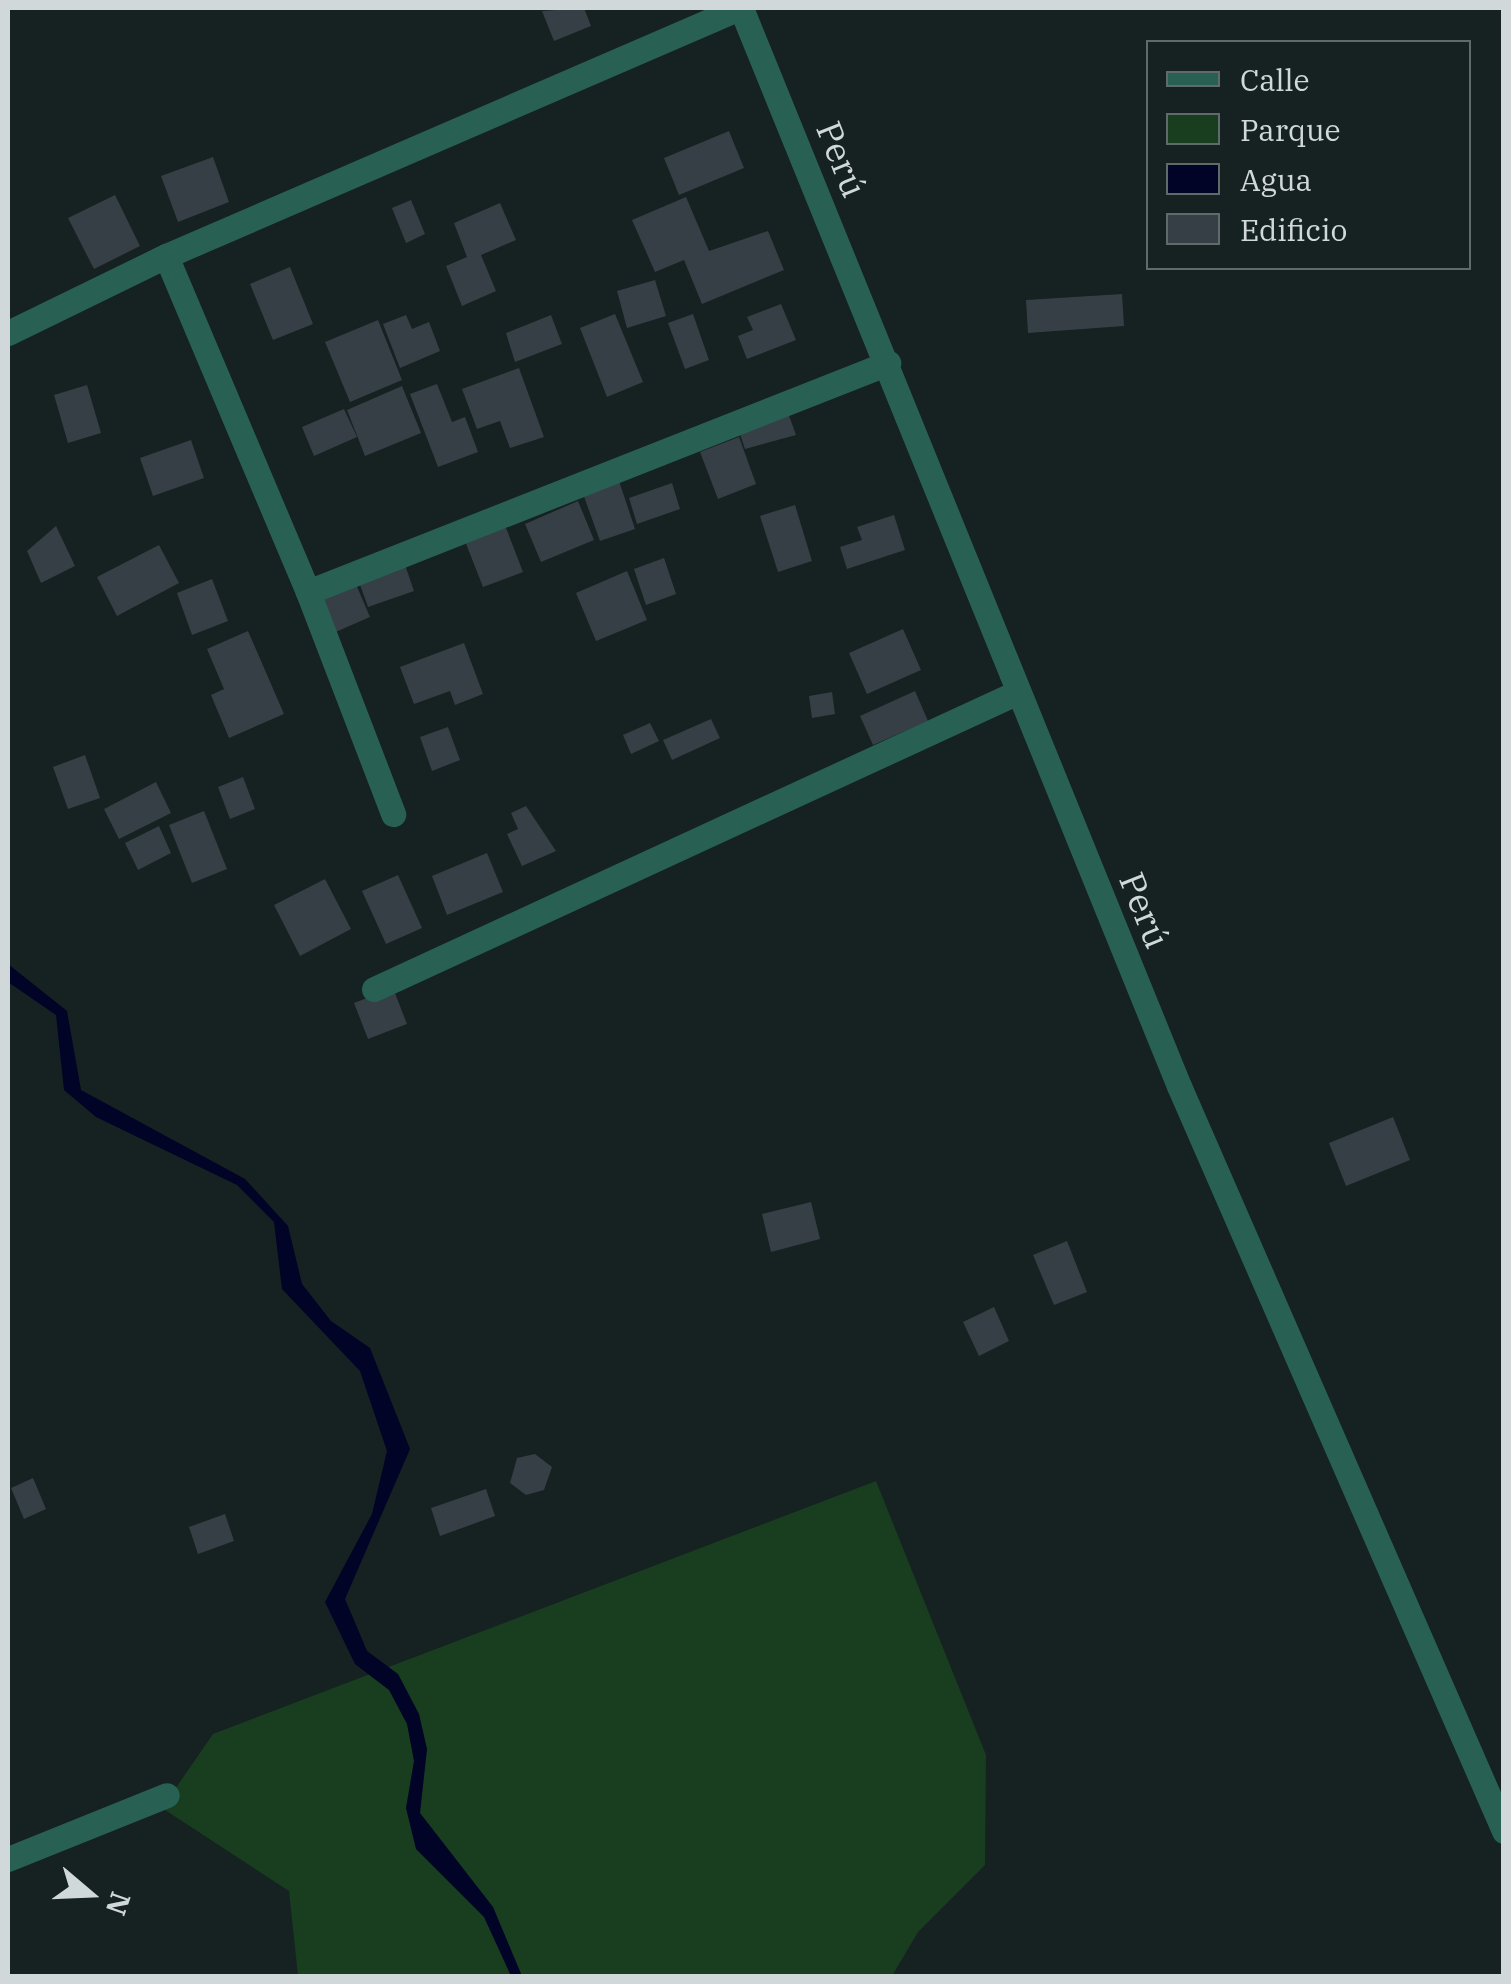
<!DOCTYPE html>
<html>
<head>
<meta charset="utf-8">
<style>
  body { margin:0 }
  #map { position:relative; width:1511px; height:1984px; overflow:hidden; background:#162122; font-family:"IBM Plex Serif",serif }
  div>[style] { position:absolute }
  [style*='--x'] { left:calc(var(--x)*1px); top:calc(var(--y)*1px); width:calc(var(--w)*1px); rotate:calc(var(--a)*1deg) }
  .green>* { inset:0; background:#183d1f }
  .water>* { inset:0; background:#010327 }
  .building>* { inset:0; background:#363f45 }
  .street>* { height:25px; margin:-12.5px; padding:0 12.5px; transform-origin:12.5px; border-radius:12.5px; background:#286054 }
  span { translate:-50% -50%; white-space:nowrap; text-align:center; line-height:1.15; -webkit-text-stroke:10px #162122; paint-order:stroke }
  .street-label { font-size:35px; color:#d1d8d9 }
  .frame { position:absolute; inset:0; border:10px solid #d1d8d9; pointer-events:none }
  .legend { position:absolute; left:1146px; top:40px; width:325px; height:230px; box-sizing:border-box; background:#162122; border:2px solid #616a6b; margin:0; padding:12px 18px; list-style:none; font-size:30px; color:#d1d8d9 }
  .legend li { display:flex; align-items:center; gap:20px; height:50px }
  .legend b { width:50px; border:2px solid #616a6b }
  .north { position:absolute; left:40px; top:1844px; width:100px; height:100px; -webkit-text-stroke:8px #162122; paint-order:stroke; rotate:109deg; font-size:28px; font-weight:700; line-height:40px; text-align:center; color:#d1d8d9 }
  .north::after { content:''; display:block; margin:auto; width:35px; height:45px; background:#d1d8d9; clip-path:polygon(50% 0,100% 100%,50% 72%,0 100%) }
</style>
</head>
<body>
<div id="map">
  <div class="green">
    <div style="clip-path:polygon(876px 1481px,986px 1755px,985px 1865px,918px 1932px,892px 1976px,298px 1976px,289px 1891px,162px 1808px,213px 1734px)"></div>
  </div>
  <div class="water">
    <div style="clip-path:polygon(8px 964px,67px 1011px,81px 1090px,245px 1179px,288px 1226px,302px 1284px,331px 1321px,370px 1348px,410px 1449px,345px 1599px,367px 1651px,398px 1674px,419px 1714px,427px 1749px,420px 1813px,493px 1907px,522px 1976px,511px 1976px,484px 1917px,416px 1849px,406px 1808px,414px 1761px,407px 1724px,389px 1690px,355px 1664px,325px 1602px,372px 1514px,387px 1451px,360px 1371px,282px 1289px,274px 1222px,237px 1185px,96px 1117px,64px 1090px,56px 1015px,8px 982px)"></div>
  </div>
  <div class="building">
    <div style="clip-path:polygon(584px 8px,591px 26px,554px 41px,542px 11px)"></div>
    <div style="clip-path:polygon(729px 131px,744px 168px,679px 195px,664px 158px)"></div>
    <div style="clip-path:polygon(213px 157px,229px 202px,178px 222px,161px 176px)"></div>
    <div style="clip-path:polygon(115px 195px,140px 246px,94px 269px,68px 218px)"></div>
    <div style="clip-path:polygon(686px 197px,709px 251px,768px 231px,784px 270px,702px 304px,684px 260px,655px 272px,632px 220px)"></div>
    <div style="clip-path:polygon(411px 200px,425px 234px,406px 243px,392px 208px)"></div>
    <div style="clip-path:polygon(500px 203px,516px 240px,481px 255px,496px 291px,462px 306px,446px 266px,467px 257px,454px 223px)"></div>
    <div style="clip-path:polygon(290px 267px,313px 324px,273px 340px,250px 284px)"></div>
    <div style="clip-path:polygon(655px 280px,666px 316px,627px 328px,617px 291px)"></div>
    <div style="clip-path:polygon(1122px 294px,1124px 326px,1028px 333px,1026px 300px)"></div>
    <div style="clip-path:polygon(781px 304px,796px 340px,747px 359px,738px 336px,753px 330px,747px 317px)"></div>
    <div style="clip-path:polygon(615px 314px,643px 382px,607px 397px,580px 328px)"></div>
    <div style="clip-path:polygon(693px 314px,709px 360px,685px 369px,668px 323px)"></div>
    <div style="clip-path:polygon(406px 315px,412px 329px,429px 322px,440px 351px,400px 368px,383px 324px)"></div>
    <div style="clip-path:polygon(551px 315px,562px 344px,515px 362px,506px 333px)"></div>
    <div style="clip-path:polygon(378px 320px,402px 380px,350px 402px,325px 342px)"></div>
    <div style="clip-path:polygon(519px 368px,544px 437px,510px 448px,500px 421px,477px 429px,462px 389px)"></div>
    <div style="clip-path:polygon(437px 384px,452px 422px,465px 417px,478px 452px,438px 467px,410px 394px)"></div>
    <div style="clip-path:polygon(87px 385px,101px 433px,68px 443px,54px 395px)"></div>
    <div style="clip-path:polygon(402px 386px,421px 433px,365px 456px,347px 410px)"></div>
    <div style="clip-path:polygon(344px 409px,357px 437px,314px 456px,302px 427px)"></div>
    <div style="clip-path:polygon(787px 410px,796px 435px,745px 449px,739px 431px)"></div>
    <div style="clip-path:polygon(739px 437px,756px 484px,718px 499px,700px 452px)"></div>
    <div style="clip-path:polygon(191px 440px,204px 478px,153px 496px,140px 458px)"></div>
    <div style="clip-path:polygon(618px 478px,635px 529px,600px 541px,582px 491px)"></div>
    <div style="clip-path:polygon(672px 483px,680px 509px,637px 524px,629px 498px)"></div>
    <div style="clip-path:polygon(578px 501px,594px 540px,541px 562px,525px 524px)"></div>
    <div style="clip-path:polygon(795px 505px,812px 561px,778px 572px,760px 516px)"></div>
    <div style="clip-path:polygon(894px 515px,905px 550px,847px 569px,840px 547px,862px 540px,857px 527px)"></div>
    <div style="clip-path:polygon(503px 520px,523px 572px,483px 587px,463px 536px)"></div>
    <div style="clip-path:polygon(56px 526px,75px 566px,41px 583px,27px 551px)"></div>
    <div style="clip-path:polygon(159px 545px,179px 583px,117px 616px,97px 577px)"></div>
    <div style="clip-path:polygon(664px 558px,676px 594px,646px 605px,634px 569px)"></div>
    <div style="clip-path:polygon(404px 562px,414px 591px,368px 607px,358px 579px)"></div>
    <div style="clip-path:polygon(627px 571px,647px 620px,596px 641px,576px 593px)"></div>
    <div style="clip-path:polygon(212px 579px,228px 621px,192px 635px,177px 593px)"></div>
    <div style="clip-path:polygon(355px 582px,370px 617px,331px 634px,316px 598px)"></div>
    <div style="clip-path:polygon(903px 629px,921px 670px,867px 694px,849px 653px)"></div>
    <div style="clip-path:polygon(248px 631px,284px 714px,229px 738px,211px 695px,224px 689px,207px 649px)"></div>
    <div style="clip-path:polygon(464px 643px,483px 694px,455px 705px,450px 691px,414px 704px,400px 667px)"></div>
    <div style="clip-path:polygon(915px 691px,928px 721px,873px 745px,860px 716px)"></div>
    <div style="clip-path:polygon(832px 692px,835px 714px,812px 718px,809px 696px)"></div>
    <div style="clip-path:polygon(711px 719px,720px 738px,672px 760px,663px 740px)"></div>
    <div style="clip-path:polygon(650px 723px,659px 741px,631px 754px,623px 735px)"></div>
    <div style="clip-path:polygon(448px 727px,460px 760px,432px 771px,420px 737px)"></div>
    <div style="clip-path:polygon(85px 755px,100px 798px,68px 809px,53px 767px)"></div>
    <div style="clip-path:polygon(243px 777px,255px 809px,230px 819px,218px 787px)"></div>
    <div style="clip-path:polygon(156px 782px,171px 813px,119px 839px,104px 809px)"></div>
    <div style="clip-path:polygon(526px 806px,556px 851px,522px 866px,507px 834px,518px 829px,511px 813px)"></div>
    <div style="clip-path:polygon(204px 811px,227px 869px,192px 883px,169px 825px)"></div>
    <div style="clip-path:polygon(159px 826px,171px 853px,138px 870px,125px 843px)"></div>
    <div style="clip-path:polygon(487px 853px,503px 892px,447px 915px,432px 876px)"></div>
    <div style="clip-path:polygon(398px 875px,422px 928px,386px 944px,362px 891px)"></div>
    <div style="clip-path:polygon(325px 879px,351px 929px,300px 956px,274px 905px)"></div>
    <div style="clip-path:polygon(393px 988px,407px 1024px,368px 1039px,354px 1003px)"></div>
    <div style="clip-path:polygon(1393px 1117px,1410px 1160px,1346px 1186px,1329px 1143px)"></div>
    <div style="clip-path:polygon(811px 1202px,820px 1239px,771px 1252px,762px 1214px)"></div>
    <div style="clip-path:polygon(1067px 1241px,1087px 1292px,1054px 1305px,1033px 1255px)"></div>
    <div style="clip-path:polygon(994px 1307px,1009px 1341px,979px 1356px,963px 1322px)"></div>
    <div style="clip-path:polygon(535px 1454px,552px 1467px,544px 1490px,526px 1495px,510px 1483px,517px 1458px)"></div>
    <div style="clip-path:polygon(33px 1478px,46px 1509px,24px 1519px,11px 1488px)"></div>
    <div style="clip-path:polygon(486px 1489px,495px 1516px,440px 1536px,431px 1508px)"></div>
    <div style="clip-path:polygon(225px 1514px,234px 1541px,198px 1554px,189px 1527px)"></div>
  </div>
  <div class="street">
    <div style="--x:741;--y:8;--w:1164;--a:67.89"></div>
    <div style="--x:1179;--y:1086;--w:813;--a:66.43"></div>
    <div style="--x:166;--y:256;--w:365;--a:67.1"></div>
    <div style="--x:308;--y:592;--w:624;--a:-21.55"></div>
    <div style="--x:8;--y:333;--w:176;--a:-26"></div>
    <div style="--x:166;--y:256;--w:624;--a:-23.4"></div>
    <div style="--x:308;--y:592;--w:238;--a:69"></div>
    <div style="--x:374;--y:989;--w:709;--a:-24.76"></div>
    <div style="--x:8;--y:1859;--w:171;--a:-21.9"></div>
  </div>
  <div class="street-label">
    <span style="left:842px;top:159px;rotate:68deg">Perú</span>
    <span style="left:1145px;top:910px;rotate:68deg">Perú</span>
  </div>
  <div class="frame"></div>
  <ul class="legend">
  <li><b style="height:12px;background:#286054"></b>Calle</li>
  <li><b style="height:28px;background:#183d1f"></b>Parque</li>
  <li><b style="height:28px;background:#010327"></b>Agua</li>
  <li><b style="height:28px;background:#363f45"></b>Edificio</li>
  </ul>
  <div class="north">N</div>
</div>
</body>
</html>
